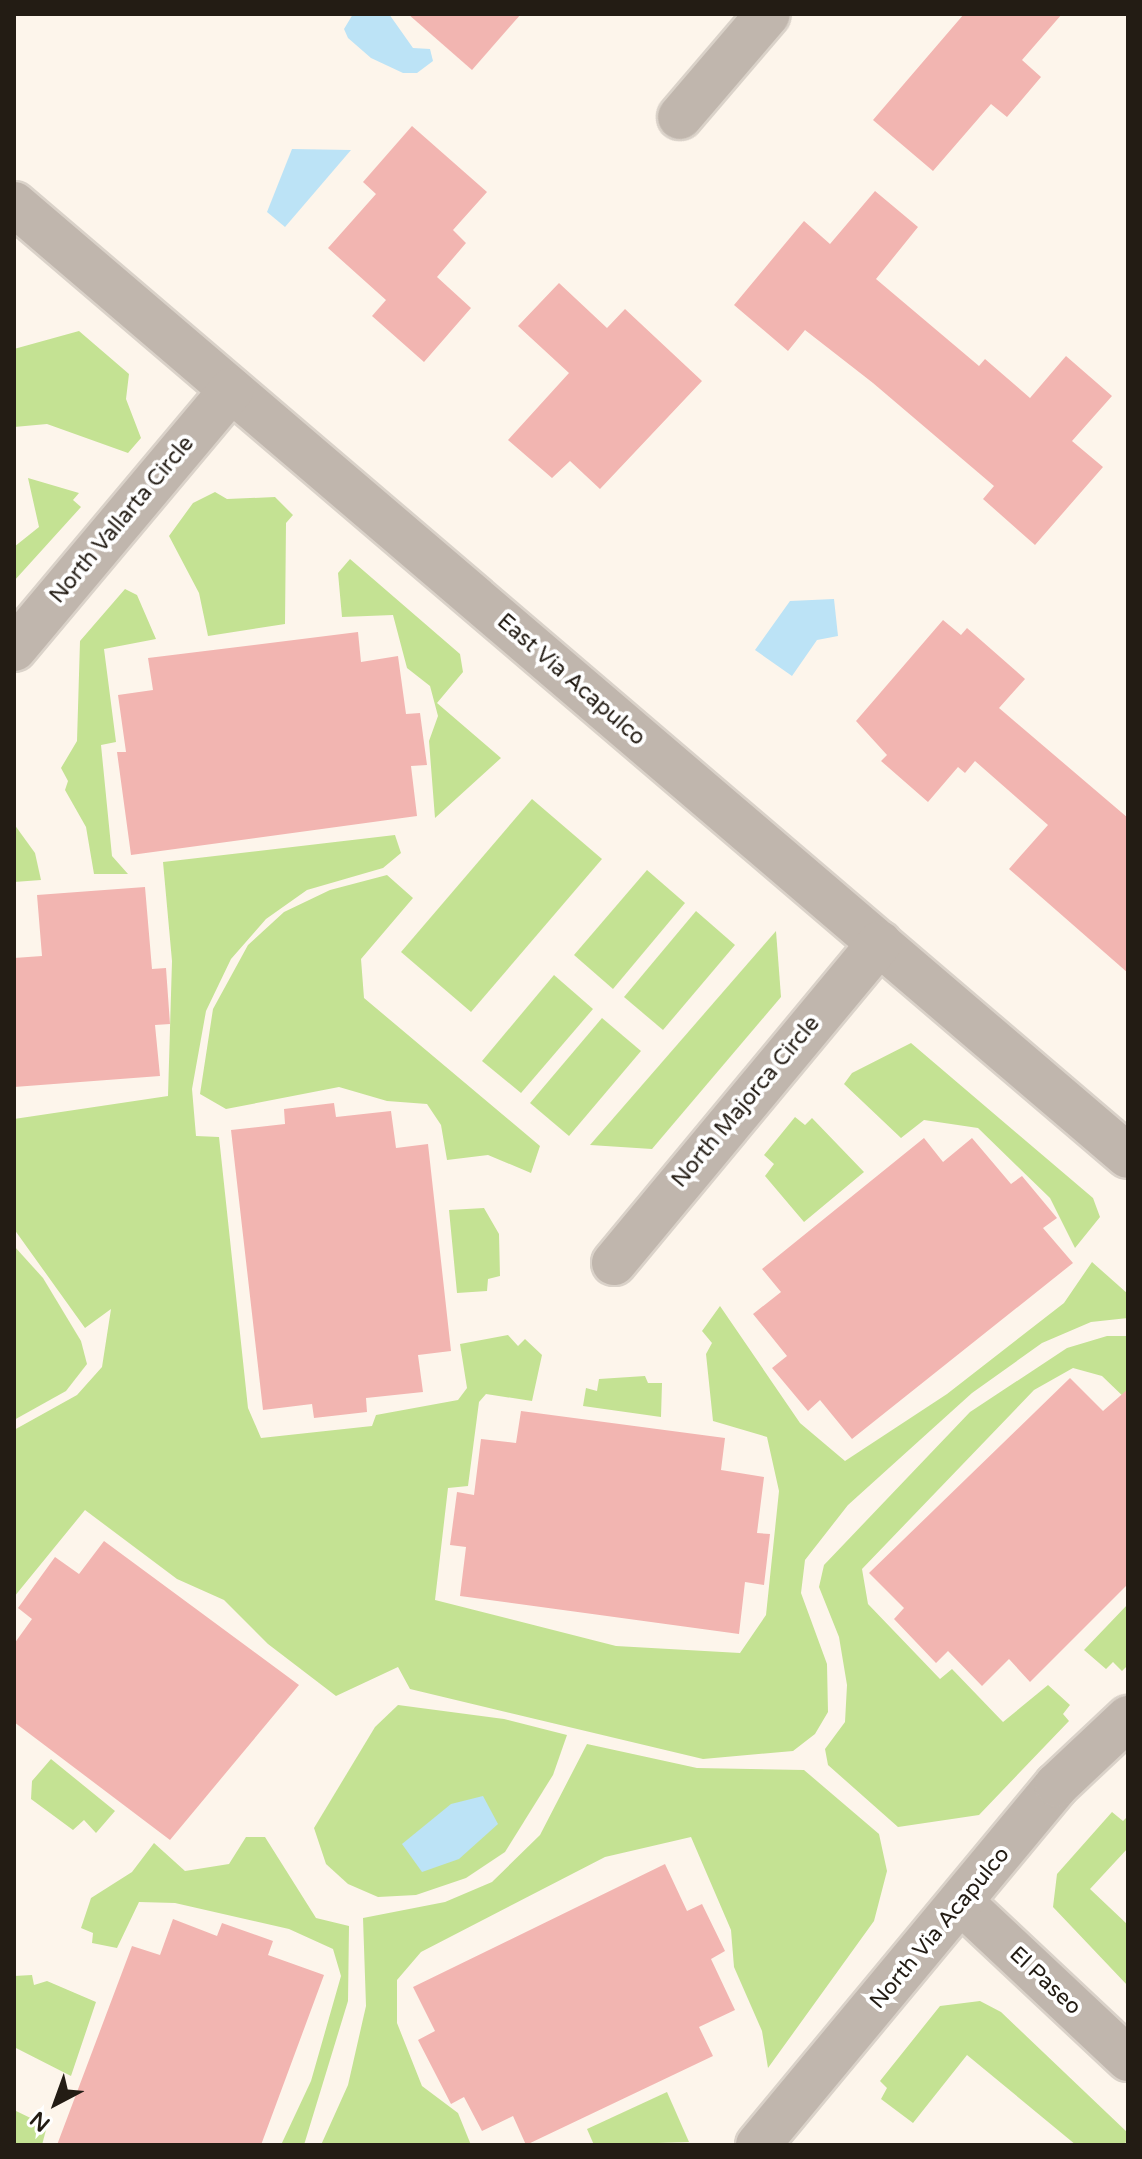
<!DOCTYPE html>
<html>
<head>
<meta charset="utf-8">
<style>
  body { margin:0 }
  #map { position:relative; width:1142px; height:2159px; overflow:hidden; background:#fdf5eb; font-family:"Varela Round",sans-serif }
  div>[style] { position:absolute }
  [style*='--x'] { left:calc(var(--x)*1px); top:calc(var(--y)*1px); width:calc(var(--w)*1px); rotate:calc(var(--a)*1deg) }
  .green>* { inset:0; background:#c4e293 }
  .water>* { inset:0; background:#bce3f6 }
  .building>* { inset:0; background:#f2b5b1 }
  .roads { filter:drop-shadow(2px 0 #dad2c9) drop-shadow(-2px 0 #dad2c9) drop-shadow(0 2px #dad2c9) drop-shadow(0 -2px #dad2c9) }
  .street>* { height:44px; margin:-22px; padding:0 22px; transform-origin:22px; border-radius:22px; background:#c0b6ad }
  span { translate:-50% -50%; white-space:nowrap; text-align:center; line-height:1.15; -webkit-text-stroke:8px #fff; paint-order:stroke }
  .street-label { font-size:22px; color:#231c14 }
  .frame { position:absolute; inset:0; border:16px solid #231c14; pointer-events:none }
  .north { position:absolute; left:16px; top:2063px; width:80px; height:80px; -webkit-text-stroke:6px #fff; paint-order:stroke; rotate:221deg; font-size:22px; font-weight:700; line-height:32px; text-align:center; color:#231c14 }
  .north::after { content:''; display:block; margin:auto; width:28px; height:36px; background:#231c14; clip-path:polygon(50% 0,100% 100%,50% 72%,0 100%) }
</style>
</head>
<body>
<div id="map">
  <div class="green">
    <div style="clip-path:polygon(79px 331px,129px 374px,126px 399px,141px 438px,128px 453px,47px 424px,14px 427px,14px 349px)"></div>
    <div style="clip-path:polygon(28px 478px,79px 493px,73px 500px,81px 507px,14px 581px,14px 547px,39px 527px)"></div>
    <div style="clip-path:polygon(215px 492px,227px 499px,275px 497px,293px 515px,286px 523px,285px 624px,208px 636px,199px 593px,169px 536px,193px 503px)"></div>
    <div style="clip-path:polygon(350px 559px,460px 654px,463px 672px,437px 703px,501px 758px,435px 818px,429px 741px,438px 716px,430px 686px,407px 668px,393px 615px,342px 617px,338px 573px)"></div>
    <div style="clip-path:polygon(125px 589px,137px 595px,156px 639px,104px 649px,116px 742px,101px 745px,112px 856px,128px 874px,94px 874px,86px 827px,65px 790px,68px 781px,61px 768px,77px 741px,80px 641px)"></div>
    <div style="clip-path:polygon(532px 799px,602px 859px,471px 1012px,401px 952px)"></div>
    <div style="clip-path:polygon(14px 824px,35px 853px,41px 880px,14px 882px)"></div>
    <div style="clip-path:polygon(395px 835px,401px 853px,383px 868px,307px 890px,266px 919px,231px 959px,206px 1011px,192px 1089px,196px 1136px,219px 1137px,248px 1408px,261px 1438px,372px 1426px,376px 1415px,458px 1400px,467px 1388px,460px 1344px,508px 1335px,518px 1346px,525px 1339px,542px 1355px,532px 1401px,486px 1394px,479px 1402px,468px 1486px,448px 1488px,435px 1600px,616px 1646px,740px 1653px,766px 1615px,779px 1491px,767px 1437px,713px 1421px,706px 1354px,712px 1343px,702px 1331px,720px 1306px,800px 1423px,845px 1461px,947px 1394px,1064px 1303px,1092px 1262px,1128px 1294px,1128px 1318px,1091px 1322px,1042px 1343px,972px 1393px,848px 1505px,805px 1560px,801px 1593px,827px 1664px,828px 1712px,815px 1734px,793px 1751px,703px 1759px,410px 1689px,398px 1667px,336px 1696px,268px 1644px,224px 1600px,177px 1579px,85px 1510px,14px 1597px,14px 1430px,77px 1395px,102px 1367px,111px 1309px,85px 1328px,14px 1229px,14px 1119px,168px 1096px,172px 961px,163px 862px)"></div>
    <div style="clip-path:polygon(647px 870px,685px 903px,613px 989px,574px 955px)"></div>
    <div style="clip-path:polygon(387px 875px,413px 898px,361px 959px,364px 998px,540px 1146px,531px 1173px,488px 1155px,447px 1160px,441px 1125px,427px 1104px,387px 1101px,339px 1087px,226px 1109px,200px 1094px,213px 1009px,248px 945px,284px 912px,330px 890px)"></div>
    <div style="clip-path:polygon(696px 911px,735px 945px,663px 1030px,624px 997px)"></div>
    <div style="clip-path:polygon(776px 931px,781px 997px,652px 1149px,590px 1145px)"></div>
    <div style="clip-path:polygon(554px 975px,593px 1009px,521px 1093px,482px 1061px)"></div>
    <div style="clip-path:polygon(602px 1018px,641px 1051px,569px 1136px,530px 1103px)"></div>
    <div style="clip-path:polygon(911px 1043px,1093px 1198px,1100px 1217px,1075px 1248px,1050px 1198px,978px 1128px,924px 1120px,901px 1138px,844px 1084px,852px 1073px)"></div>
    <div style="clip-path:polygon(795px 1117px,805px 1125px,812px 1118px,864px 1172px,804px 1222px,765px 1176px,774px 1164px,764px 1155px)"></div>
    <div style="clip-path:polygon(484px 1208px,499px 1234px,500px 1276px,488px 1279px,487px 1291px,457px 1293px,449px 1210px)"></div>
    <div style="clip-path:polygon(14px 1246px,43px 1278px,81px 1341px,87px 1364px,66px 1391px,14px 1420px)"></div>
    <div style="clip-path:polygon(1107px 1336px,1128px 1336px,1128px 1401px,1102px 1376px,1073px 1368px,1034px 1390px,862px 1569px,868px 1604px,940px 1679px,952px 1669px,1003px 1722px,1048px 1685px,1070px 1705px,1063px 1714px,1069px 1721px,979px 1815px,898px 1827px,828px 1765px,825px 1749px,845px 1722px,847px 1685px,839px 1637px,819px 1587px,824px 1565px,970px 1412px,1067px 1348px)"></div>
    <div style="clip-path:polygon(645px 1376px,648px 1383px,662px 1383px,661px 1417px,583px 1406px,586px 1388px,597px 1391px,599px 1379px)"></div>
    <div style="clip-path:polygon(1128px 1604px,1128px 1665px,1122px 1671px,1113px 1662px,1106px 1669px,1084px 1650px)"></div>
    <div style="clip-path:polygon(398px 1705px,504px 1719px,567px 1735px,553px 1775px,505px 1852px,466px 1878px,416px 1895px,378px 1897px,348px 1884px,326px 1864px,314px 1828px,375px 1727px)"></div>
    <div style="clip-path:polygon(587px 1744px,697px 1768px,804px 1770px,879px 1834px,887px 1871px,874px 1921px,768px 2068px,762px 2031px,734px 1967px,731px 1930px,691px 1837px,605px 1857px,421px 1952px,397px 1980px,397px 2023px,422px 2086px,458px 2113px,471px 2145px,321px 2145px,348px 2085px,366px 2006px,363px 1918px,445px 1902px,492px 1882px,540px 1835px)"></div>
    <div style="clip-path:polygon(51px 1759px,115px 1811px,96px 1833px,84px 1820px,73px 1830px,31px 1799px,32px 1781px)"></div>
    <div style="clip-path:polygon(1112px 1812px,1123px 1821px,1128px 1816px,1128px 1848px,1090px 1889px,1128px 1925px,1128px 1986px,1053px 1907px,1057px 1874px)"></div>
    <div style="clip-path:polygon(246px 1837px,265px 1837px,316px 1918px,349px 1926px,348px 2001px,304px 2145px,281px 2145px,311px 2081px,341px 1976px,333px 1949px,289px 1929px,175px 1903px,139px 1902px,117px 1948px,92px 1943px,93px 1933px,81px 1928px,91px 1898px,132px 1872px,154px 1843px,185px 1871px,229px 1864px)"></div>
    <div style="clip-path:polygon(32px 1975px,34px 1985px,47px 1981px,96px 2002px,71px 2076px,14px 2047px,14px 1976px)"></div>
    <div style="clip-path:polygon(980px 2001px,1001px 2012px,1128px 2133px,1125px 2145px,1076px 2145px,967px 2055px,913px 2123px,881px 2099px,887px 2088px,880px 2081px,940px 2006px)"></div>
    <div style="clip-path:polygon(667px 2092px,689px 2142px,594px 2145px,587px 2129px)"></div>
    <div style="clip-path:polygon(14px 2110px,47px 2126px,42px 2145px,14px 2145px)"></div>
  </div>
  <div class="water">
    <div style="clip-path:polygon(353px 14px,389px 14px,413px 48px,430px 49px,433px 61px,417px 73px,403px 73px,371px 58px,348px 38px,344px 29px)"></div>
    <div style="clip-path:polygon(292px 149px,351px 150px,285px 227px,267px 212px)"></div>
    <div style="clip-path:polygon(834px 599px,838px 636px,817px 640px,792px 676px,755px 650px,790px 601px)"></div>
    <div style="clip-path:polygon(483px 1796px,498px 1824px,459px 1859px,422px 1872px,402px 1844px,451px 1804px)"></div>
  </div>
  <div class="building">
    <div style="clip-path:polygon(408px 14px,521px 14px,472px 70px)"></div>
    <div style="clip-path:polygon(964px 14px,1062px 14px,1022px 60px,1041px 77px,1007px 117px,991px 104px,933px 171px,873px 120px)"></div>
    <div style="clip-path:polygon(412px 126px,487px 192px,453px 230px,466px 243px,437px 277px,471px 308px,424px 362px,372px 316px,386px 300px,328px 248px,376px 194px,363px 182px)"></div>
    <div style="clip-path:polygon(875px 191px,918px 227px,876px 279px,979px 366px,985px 359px,1030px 398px,1066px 356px,1112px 396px,1072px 441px,1103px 467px,1035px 545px,983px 499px,994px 486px,873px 383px,805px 330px,788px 351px,734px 305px,804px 221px,830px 244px)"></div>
    <div style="clip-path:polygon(559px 283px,607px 328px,625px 309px,702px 381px,600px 489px,570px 461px,552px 478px,508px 440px,569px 373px,518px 326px)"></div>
    <div style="clip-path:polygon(943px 620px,961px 635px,967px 628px,1025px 679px,999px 708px,1128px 818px,1128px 973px,1009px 869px,1048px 825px,975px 761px,965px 773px,958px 767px,928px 802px,881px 761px,887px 755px,856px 721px)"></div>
    <div style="clip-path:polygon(358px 632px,361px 662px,398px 656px,406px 714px,420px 713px,427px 765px,411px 766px,417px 816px,131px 855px,117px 752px,126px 752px,118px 695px,153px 690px,148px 658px)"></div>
    <div style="clip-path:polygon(145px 887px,152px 969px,166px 968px,170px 1024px,155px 1025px,160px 1076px,14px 1087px,14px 958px,42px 956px,37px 895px)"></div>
    <div style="clip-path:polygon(334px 1103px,336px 1117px,391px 1111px,396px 1148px,428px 1144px,451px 1351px,418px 1355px,423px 1392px,366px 1398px,367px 1412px,314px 1418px,312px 1404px,263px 1410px,231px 1130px,285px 1124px,284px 1109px)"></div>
    <div style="clip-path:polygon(924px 1138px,943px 1162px,972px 1138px,1011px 1184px,1022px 1176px,1057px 1218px,1043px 1228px,1073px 1263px,852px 1439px,820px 1400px,808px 1411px,772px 1368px,787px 1356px,753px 1314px,781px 1292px,762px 1269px)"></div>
    <div style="clip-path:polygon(1070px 1378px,1103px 1411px,1128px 1389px,1128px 1584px,1030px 1682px,1009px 1659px,982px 1686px,948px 1651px,936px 1663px,894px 1619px,904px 1608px,869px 1573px)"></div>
    <div style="clip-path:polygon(521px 1411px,725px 1438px,721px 1470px,764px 1477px,757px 1533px,770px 1534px,764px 1585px,745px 1582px,739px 1634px,460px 1596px,466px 1547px,450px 1545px,457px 1492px,474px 1495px,481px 1439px,516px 1443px)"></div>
    <div style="clip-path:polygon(104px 1541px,299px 1685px,170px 1840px,14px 1722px,14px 1644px,32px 1619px,18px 1608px,55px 1557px,79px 1574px)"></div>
    <div style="clip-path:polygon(665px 1864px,687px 1911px,702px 1904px,725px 1951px,711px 1959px,735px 2010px,699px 2027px,713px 2056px,526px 2145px,513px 2116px,482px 2131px,464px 2097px,451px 2104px,418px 2040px,435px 2031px,413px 1987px)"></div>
    <div style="clip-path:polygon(173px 1919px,217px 1936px,222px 1923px,273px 1941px,268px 1955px,324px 1975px,261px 2145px,57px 2145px,132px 1946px,160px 1955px)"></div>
  </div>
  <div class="roads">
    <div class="street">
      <div style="--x:680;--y:117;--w:135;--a:-49.5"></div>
      <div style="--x:14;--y:204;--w:1465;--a:40.52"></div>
      <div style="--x:14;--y:649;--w:338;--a:-50"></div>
      <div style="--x:614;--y:1263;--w:416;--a:-50.3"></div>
      <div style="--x:962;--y:1903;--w:228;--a:43.2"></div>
      <div style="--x:758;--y:2145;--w:468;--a:-50.3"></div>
      <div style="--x:1057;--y:1785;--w:98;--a:-43.3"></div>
    </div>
  </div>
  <div class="street-label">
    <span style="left:122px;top:520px;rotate:-50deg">North Vallarta Circle</span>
    <span style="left:571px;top:680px;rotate:41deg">East Via Acapulco</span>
    <span style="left:746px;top:1102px;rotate:-50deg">North Majorca Circle</span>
    <span style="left:940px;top:1928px;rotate:-50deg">North Via Acapulco</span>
    <span style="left:1045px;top:1981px;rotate:43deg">El Paseo</span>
  </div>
  <div class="frame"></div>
  <div class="north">N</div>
</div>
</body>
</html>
